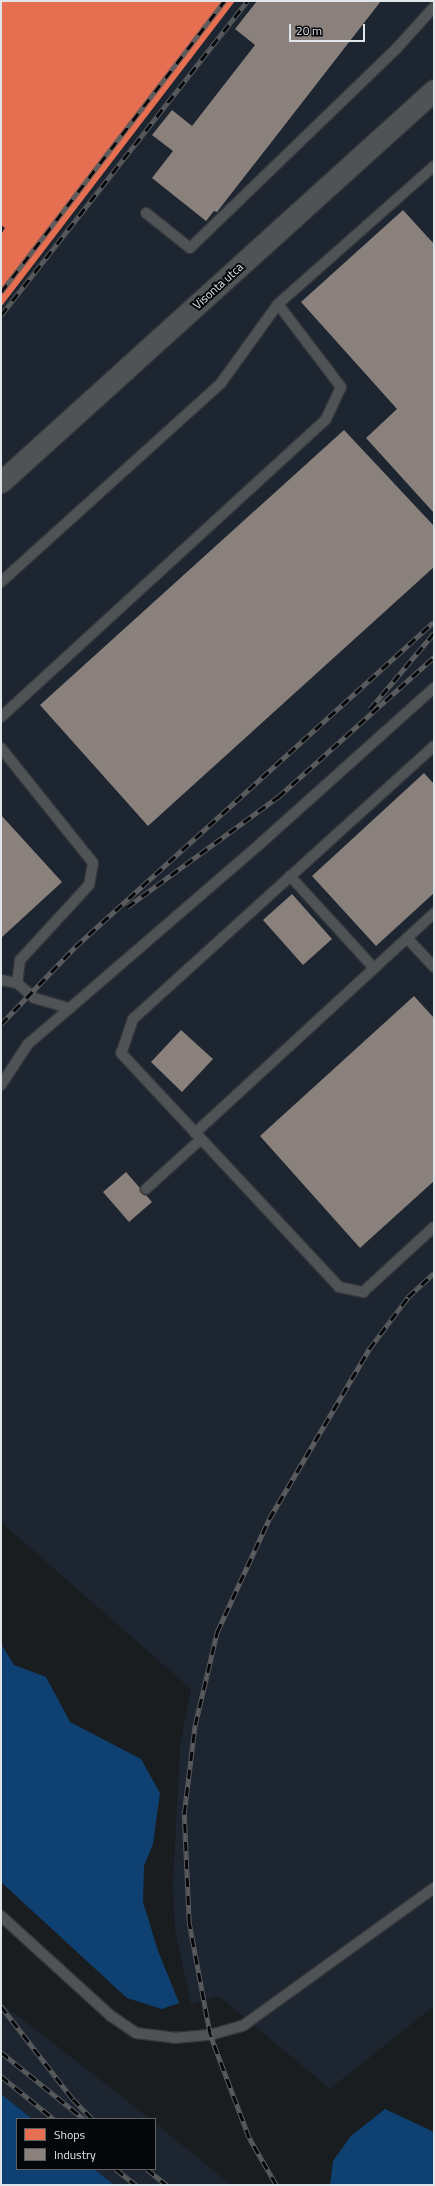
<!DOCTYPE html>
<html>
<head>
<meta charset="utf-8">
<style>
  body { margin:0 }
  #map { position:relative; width:435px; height:2186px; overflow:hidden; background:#1a1d20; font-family:"Titillium Web",sans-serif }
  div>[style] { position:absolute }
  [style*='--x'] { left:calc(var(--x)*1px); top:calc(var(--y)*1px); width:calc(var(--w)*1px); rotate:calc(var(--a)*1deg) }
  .built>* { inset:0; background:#1c2530 }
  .forest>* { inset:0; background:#0e4171 }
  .shops>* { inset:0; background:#e76f51 }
  .industry>* { inset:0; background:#8a817c }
  .roads { filter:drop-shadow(1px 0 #35373b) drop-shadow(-1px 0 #35373b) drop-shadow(0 1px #35373b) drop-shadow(0 -1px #35373b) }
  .service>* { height:10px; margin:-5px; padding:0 5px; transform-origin:5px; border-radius:5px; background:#505356 }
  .minor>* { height:21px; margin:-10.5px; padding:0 10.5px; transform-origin:10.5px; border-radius:10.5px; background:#505356 }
  .rail>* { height:4.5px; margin-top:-2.25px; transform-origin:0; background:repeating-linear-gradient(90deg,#05070a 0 9px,#595b5d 0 18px); box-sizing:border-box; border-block:1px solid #595b5d }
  span { translate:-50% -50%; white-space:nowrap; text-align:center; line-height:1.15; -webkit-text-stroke:4px #05070a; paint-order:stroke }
  .street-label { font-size:12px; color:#e0e5ea }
  .frame { position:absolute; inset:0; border:2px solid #e0e5ea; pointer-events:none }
  .legend { position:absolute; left:16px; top:2118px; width:140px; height:52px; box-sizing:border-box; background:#05070a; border:1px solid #5d6064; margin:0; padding:5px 7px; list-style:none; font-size:12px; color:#e0e5ea }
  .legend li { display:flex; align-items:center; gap:8px; height:20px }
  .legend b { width:20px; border:1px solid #5d6064 }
  .scale { position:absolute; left:289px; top:24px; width:76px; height:18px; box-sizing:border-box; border:2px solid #e0e5ea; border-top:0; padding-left:5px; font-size:12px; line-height:14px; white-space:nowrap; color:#e0e5ea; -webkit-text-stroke:3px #05070a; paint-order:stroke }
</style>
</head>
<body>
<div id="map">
  <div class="built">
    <div style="clip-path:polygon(1px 1px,434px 1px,434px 2006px,330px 2089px,219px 1996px,191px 2004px,175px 1930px,173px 1886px,180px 1746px,191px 1689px,1px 1522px)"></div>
    <div style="clip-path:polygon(1px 2003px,102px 2081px,150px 2119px,32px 2119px,1px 2094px)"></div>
    <div style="clip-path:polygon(155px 2123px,231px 2185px,114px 2185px,94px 2169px,155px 2169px)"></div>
  </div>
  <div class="forest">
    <div style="clip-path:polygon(1px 1644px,14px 1665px,46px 1677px,70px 1722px,141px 1759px,160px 1793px,153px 1844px,144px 1866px,143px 1902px,158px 1951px,179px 2003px,162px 2009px,127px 1998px,1px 1882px)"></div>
    <div style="clip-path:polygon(1px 2094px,32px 2119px,17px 2119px,17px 2169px,94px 2169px,114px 2185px,1px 2185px)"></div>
    <div style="clip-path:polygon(385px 2109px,434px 2132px,434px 2185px,330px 2185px,333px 2161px,351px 2136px)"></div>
  </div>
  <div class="shops">
    <div style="clip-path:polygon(1px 1px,235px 1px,1px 307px,1px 234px,5px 228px,1px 225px)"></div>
  </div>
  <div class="industry">
    <div style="clip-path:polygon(257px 1px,381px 1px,217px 212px,214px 211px,206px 221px,152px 178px,173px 151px,152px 135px,172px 110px,192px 126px,255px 45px,235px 29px)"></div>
    <div style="clip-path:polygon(403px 210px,434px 244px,434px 513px,366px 438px,397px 409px,301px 302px)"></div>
    <div style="clip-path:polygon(344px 430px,434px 526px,434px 567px,148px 826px,40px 705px)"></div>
    <div style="clip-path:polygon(424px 773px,434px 784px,434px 893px,376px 946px,312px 876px)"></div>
    <div style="clip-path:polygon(1px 815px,62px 882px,1px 938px)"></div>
    <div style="clip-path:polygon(292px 894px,332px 939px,303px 965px,263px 920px)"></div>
    <div style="clip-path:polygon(414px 996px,434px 1018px,434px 1181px,360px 1248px,260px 1136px)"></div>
    <div style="clip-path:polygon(181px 1030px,213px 1059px,182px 1092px,151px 1062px)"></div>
    <div style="clip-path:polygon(126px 1172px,152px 1202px,129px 1222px,103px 1192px)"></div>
  </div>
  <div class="roads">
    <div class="service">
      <div style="--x:146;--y:213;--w:56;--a:38.5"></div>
      <div style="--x:190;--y:248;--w:288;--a:-44"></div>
      <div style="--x:397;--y:48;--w:55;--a:-47.9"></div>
      <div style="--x:1;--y:582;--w:297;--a:-42.1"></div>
      <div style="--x:221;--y:383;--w:97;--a:-54.2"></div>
      <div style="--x:278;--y:304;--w:208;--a:-41.5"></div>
      <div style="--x:1;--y:717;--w:441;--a:-42.5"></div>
      <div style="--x:326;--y:419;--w:35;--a:-65"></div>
      <div style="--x:341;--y:387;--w:104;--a:-127.2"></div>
      <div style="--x:434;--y:746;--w:406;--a:137.8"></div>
      <div style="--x:133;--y:1019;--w:36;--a:109"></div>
      <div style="--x:121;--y:1053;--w:320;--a:47"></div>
      <div style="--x:339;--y:1287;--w:25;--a:12"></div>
      <div style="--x:363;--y:1292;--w:96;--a:-42.5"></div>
      <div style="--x:1;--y:748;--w:147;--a:51.3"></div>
      <div style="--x:93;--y:863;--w:22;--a:100"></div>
      <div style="--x:89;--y:885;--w:102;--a:132.6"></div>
      <div style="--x:20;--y:960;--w:23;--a:97"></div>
      <div style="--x:17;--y:983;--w:23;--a:41"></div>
      <div style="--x:34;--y:998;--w:37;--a:16"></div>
      <div style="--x:70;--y:1008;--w:251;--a:-40.8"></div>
      <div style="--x:260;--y:844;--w:234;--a:-41.9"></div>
      <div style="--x:290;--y:876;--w:125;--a:47.6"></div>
      <div style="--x:407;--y:938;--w:40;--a:47"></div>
      <div style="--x:1;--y:980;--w:16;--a:11"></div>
      <div style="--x:1;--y:1085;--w:49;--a:-56.6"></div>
      <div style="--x:28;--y:1044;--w:55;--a:-40.6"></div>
      <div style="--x:195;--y:1133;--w:325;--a:-42.6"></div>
      <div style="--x:146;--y:1189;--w:74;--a:-42.3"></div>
      <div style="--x:1;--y:1916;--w:149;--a:42.3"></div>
      <div style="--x:111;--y:2016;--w:30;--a:34"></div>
      <div style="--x:136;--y:2033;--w:38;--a:7"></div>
      <div style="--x:174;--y:2038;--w:36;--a:-5"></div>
      <div style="--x:210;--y:2035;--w:35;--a:-16"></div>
      <div style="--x:244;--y:2025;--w:234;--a:-35.8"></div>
    </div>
    <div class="minor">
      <div style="--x:1;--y:482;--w:584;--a:-42.15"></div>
    </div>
  </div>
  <div class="rail">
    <div style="--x:1;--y:292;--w:367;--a:-52.5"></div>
    <div style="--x:1;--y:315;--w:399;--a:-51.9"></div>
    <div style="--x:370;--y:709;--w:99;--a:-49.9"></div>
    <div style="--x:127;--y:907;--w:187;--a:-36.1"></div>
    <div style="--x:278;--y:797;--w:210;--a:-41.9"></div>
    <div style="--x:1;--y:1024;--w:107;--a:-46.1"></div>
    <div style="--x:75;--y:947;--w:484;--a:-42.2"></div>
    <div style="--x:1;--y:2006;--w:118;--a:52.3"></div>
    <div style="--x:73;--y:2099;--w:28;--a:46"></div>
    <div style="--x:1;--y:2052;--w:107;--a:38.9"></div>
    <div style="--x:1;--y:2076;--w:68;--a:39.1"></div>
    <div style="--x:116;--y:2169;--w:26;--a:39"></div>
    <div style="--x:147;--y:2169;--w:26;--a:39"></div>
    <div style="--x:276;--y:2185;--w:54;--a:-119.9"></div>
    <div style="--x:249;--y:2138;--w:110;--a:-110.7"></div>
    <div style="--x:210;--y:2035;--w:114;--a:-100.6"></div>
    <div style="--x:189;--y:1923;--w:109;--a:-92.6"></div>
    <div style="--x:184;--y:1814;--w:90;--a:-83"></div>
    <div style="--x:195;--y:1725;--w:96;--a:-76.7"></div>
    <div style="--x:217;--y:1632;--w:124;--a:-65.3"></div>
    <div style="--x:269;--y:1519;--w:197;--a:-59.5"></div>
    <div style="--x:369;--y:1349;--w:65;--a:-53.1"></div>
    <div style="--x:408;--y:1297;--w:35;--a:-43"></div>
  </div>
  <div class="street-label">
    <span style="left:218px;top:286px;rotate:-42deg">Visonta utca</span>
  </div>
  <div class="frame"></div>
  <ul class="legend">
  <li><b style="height:11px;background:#e76f51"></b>Shops</li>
  <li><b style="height:11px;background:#8a817c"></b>Industry</li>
  </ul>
  <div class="scale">20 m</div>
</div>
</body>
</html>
